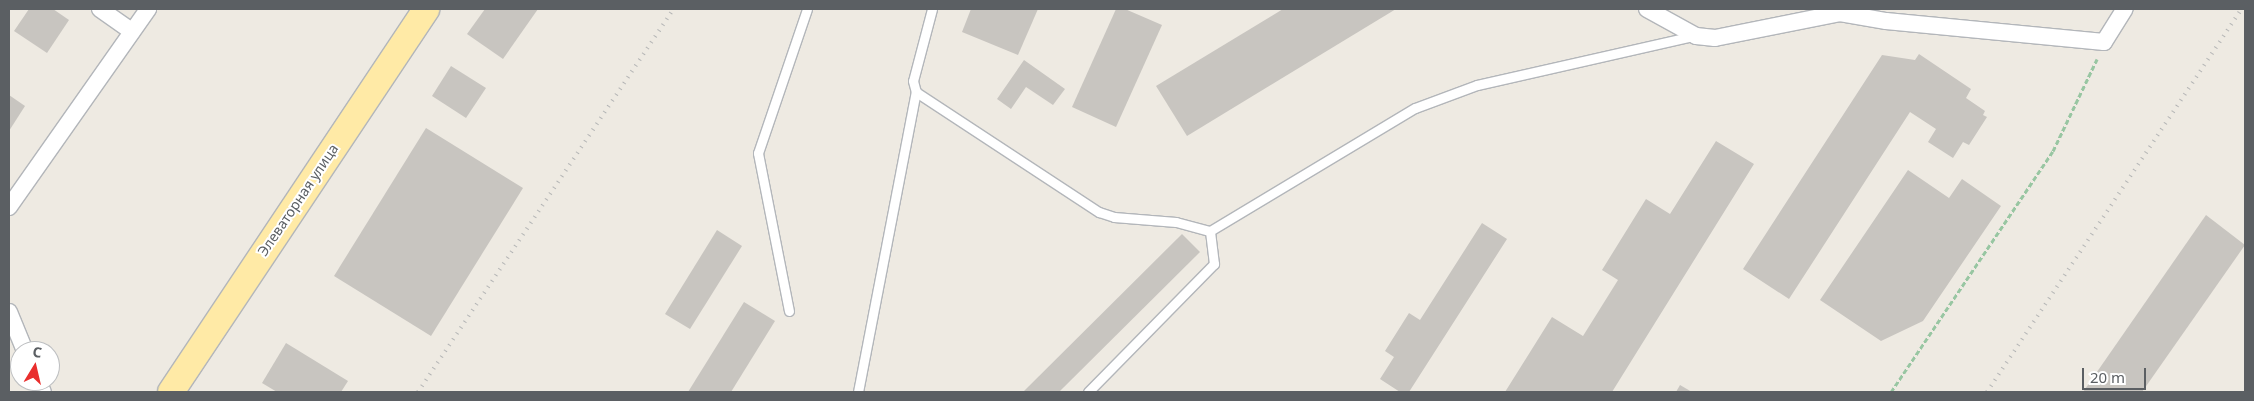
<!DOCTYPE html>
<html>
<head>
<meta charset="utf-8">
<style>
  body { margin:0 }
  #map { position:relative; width:2254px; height:401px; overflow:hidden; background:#eeeae2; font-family:"Noto Sans",sans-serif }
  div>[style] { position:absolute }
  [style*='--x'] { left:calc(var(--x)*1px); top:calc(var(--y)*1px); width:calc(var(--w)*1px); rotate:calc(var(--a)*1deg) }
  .building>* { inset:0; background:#c8c5c0 }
  .path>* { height:3px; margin-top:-1.5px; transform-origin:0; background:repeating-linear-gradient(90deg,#98c6a2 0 5px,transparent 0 7.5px) }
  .roads { filter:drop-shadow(1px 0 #b3b6ba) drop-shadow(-1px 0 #b3b6ba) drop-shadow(0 1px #b3b6ba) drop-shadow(0 -1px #b3b6ba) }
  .service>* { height:9px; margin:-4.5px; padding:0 4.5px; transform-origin:4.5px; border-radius:4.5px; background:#fff }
  .minor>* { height:16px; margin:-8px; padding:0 8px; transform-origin:8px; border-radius:8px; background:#fff }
  .primary>* { height:26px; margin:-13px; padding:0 13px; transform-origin:13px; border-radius:13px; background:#ffeaa6 }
  .rail>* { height:4px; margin-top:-2px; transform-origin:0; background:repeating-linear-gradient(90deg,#b3b4b4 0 1px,transparent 0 7px) }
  span { translate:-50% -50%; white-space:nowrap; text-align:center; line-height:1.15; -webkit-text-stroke:4px #fff; paint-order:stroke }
  .street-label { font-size:14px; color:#5b5f63 }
  .frame { position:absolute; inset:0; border:10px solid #5b5f63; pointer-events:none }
  .north { position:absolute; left:10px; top:341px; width:50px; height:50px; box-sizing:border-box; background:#fff; border:1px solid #bdbfc1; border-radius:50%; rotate:9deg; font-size:14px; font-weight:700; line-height:20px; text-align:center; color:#5b5f63 }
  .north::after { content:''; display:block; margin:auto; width:18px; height:22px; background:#e92e2d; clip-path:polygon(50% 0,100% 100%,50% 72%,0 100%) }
  .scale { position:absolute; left:2082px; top:368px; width:64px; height:22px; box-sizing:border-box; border:2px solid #5b5f63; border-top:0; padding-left:6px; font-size:15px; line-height:18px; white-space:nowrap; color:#5b5f63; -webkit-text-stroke:4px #fff; paint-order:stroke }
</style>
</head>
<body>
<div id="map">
  <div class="building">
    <div style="clip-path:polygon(29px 9px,53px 9px,69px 20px,47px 53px,14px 31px)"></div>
    <div style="clip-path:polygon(485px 9px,538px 9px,503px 59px,467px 34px)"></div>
    <div style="clip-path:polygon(971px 9px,1038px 9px,1018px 55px,962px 32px)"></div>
    <div style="clip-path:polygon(1116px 9px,1125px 9px,1162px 25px,1116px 127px,1072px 107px)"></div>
    <div style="clip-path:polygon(1283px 9px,1396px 9px,1187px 136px,1156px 86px)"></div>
    <div style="clip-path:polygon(1919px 54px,1971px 89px,1966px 98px,1985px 111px,1983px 115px,1987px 117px,1969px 145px,1963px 142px,1953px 158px,1928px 142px,1936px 129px,1910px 112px,1789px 299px,1743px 269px,1882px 55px,1915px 60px)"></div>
    <div style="clip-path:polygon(1024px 60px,1065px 89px,1053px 105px,1026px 87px,1011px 109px,997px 99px)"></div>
    <div style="clip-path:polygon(451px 66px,486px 88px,466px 118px,432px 96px)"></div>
    <div style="clip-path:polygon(9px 95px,25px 106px,9px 131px)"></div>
    <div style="clip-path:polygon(426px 128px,523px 188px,431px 336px,334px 276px)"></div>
    <div style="clip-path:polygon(1716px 141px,1754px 164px,1612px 392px,1505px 392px,1552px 317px,1583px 336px,1618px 280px,1602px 270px,1646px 199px,1670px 214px)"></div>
    <div style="clip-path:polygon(1908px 170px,1949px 198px,1962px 179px,2001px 206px,1923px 321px,1881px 341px,1820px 300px)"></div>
    <div style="clip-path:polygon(2206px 215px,2245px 245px,2142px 392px,2083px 392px)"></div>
    <div style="clip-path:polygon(1482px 223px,1507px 239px,1409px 392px,1400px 392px,1380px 379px,1394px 357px,1385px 351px,1409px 313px,1420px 320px)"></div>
    <div style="clip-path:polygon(717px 230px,742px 246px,690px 329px,665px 314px)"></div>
    <div style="clip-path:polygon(1182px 234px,1200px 252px,1059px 392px,1023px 392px)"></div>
    <div style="clip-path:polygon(744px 302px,775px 321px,731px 392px,688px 392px)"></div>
    <div style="clip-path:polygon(286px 343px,348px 381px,341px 392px,277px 392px,262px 383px)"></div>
    <div style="clip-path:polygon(1680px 385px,1692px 392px,1676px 392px)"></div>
  </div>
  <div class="path">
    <div style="--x:1891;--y:392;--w:290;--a:-56.1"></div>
    <div style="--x:2053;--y:151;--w:102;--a:-64.4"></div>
  </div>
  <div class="roads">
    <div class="service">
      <div style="--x:932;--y:9;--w:74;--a:104.8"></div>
      <div style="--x:913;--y:81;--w:11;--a:75"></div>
      <div style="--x:916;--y:92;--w:219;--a:33.3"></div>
      <div style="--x:1099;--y:212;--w:16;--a:18"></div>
      <div style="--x:1114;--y:217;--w:62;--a:4.6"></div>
      <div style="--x:1176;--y:222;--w:35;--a:15"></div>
      <div style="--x:1210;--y:231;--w:239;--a:-31"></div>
      <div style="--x:1415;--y:108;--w:66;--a:-20.4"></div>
      <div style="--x:1477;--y:85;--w:221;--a:-12.8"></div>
      <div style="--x:789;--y:311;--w:161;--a:-101.1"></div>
      <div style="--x:758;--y:153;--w:152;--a:-71.2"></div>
      <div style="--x:858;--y:392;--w:306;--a:-79.1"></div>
      <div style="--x:1088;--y:392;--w:180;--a:-45.5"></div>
      <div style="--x:1214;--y:264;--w:33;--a:-97"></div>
    </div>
    <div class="minor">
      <div style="--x:100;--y:9;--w:39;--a:35"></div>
      <div style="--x:1647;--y:9;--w:56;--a:28.9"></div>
      <div style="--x:1696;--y:36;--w:19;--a:6"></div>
      <div style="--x:1715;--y:38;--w:127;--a:-11.3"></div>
      <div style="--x:1840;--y:13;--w:47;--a:9.9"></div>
      <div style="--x:1886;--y:21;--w:219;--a:5.5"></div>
      <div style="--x:2104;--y:42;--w:39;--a:-58"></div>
      <div style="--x:9;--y:207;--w:242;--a:-54.9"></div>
      <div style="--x:9;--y:312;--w:42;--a:67.7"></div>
      <div style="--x:38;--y:381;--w:12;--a:66"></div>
    </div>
    <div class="primary">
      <div style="--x:171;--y:392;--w:460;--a:-56.3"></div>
    </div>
  </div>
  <div class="rail">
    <div style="--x:418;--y:392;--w:460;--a:-56.3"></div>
    <div style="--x:1987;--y:392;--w:460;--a:-56.4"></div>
  </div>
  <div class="street-label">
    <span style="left:298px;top:200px;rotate:-56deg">Элеваторная улица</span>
  </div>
  <div class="frame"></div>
  <div class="north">С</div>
  <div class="scale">20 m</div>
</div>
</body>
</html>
